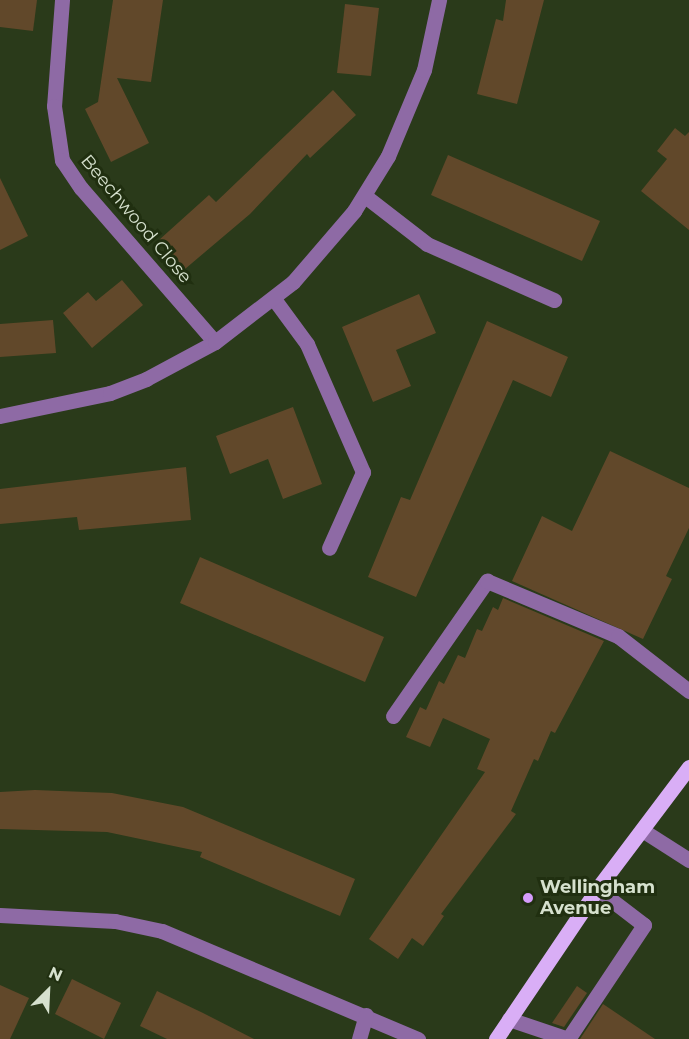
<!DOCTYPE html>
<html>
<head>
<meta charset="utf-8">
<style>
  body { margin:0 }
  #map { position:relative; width:689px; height:1039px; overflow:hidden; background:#2a3a1a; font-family:Montserrat,sans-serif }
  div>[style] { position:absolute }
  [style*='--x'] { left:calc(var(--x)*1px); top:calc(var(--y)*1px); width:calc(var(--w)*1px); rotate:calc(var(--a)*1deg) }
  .building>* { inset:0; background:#61482a }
  .minor>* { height:15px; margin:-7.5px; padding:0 7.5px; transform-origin:7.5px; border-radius:7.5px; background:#8e6aa5 }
  .major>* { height:15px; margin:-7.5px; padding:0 7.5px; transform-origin:7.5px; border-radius:7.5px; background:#d9aef6 }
  .dots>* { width:16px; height:16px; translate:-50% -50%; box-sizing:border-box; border:3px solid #202f10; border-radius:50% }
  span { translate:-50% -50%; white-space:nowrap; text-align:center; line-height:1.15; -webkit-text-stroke:6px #202f10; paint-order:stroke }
  .street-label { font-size:18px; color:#d6e1ce }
  .poi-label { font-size:18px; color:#d6e1ce; font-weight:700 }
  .left { translate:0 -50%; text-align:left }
  .north { position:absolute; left:18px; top:961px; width:60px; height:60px; -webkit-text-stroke:4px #202f10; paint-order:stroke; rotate:24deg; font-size:16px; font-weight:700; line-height:24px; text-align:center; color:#d6e1ce }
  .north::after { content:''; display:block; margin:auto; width:21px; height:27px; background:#d6e1ce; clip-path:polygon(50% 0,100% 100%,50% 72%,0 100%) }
</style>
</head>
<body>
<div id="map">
  <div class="building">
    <div style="clip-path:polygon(0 0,37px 0,33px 31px,0 27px)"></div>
    <div style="clip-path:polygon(113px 0,163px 0,151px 82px,117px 78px,149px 143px,111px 162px,85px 109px,98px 102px)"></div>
    <div style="clip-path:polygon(506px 0,544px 0,517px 104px,477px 94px,496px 19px,503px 21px)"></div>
    <div style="clip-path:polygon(345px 4px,379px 8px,371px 76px,337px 73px)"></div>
    <div style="clip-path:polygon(333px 90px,356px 115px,310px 158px,307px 154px,250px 214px,185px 269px,159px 240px,209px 195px,216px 202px)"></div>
    <div style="clip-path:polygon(675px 128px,685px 136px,689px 132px,689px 230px,641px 191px,667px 159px,657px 151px)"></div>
    <div style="clip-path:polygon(448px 155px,600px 221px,582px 261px,431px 195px)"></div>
    <div style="clip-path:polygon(0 178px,28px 236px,0 250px)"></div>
    <div style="clip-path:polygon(122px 280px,143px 305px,92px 348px,63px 313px,88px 292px,96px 301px)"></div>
    <div style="clip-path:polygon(419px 294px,436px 333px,396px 350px,411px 386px,373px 402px,342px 327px)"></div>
    <div style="clip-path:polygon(53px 320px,56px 353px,0 357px,0 324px)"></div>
    <div style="clip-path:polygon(487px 321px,568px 357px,551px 397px,513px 380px,416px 597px,368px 577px,401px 497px,410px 500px)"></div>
    <div style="clip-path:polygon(293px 407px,322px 484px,283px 499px,268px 459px,230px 474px,216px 436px)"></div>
    <div style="clip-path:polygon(610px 451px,689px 488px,689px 528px,666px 576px,672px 579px,643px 639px,512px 581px,542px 516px,572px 531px)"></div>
    <div style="clip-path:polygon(186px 467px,191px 520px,79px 530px,77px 517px,0 524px,0 489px)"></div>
    <div style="clip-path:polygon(200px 557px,384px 637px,365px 682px,180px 603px)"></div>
    <div style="clip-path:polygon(503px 598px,604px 641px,555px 733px,551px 731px,538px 761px,534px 759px,511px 811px,516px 814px,441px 914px,444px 916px,423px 946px,412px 938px,398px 959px,369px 939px,485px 772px,477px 769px,490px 739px,443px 718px,430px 747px,406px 737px,420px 707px,426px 710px,439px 681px,444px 684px,458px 655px,465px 658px,477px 629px,482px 631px,493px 607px,498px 610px)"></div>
    <div style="clip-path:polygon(35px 790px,112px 793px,183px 807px,355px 879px,340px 916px,200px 857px,202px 852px,107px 832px,0 829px,0 792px)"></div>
    <div style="clip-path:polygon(72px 979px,121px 1003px,104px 1039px,55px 1014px)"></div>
    <div style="clip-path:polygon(0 985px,29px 998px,10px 1039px,0 1039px)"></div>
    <div style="clip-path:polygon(577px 986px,587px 993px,564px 1027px,552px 1023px)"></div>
    <div style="clip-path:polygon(157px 991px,203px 1013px,254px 1039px,167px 1039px,140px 1026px)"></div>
    <div style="clip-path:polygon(603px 1004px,655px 1039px,580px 1039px)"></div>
  </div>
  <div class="minor">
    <div style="--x:62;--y:0;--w:106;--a:94.3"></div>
    <div style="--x:54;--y:106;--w:55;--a:81.6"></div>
    <div style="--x:62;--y:160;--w:34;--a:56"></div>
    <div style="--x:81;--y:188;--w:204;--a:49"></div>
    <div style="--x:365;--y:196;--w:78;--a:37.7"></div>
    <div style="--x:427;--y:244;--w:139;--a:23.8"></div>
    <div style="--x:274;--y:299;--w:56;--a:53.7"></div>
    <div style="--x:307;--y:344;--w:140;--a:66.4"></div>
    <div style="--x:363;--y:472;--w:83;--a:114.1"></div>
    <div style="--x:0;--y:416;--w:112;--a:-11.8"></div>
    <div style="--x:110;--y:393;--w:39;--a:-21"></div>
    <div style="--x:146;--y:379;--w:78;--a:-28.2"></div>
    <div style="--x:215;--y:342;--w:98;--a:-37.6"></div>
    <div style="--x:293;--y:282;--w:94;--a:-49.3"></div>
    <div style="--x:354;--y:211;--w:65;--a:-58.3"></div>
    <div style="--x:388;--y:156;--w:93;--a:-67.3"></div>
    <div style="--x:424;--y:70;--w:72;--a:-77.9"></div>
    <div style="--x:393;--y:716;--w:165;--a:-55.2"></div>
    <div style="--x:487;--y:581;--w:142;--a:22.8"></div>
    <div style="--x:618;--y:636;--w:90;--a:37.8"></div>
    <div style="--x:642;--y:830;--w:56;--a:32.6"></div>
    <div style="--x:0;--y:915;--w:115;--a:3"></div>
    <div style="--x:115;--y:921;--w:48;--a:12"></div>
    <div style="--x:162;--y:931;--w:278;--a:22.9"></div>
    <div style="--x:509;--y:1019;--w:62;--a:18.7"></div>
    <div style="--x:568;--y:1039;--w:137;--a:-56.3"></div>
    <div style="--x:644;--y:925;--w:59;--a:-142.5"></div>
    <div style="--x:359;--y:1039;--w:25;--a:-74"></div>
  </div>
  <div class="major">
    <div style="--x:496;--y:1039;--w:181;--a:-56"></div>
    <div style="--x:597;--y:889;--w:153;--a:-53"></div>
  </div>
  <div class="dots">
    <div style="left:528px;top:898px;background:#d59cfb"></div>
  </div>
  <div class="street-label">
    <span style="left:136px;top:219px;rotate:50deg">Beechwood Close</span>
  </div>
  <div class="poi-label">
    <span class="left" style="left:540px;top:898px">Wellingham<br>Avenue</span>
  </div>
  <div class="north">N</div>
</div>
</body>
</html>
